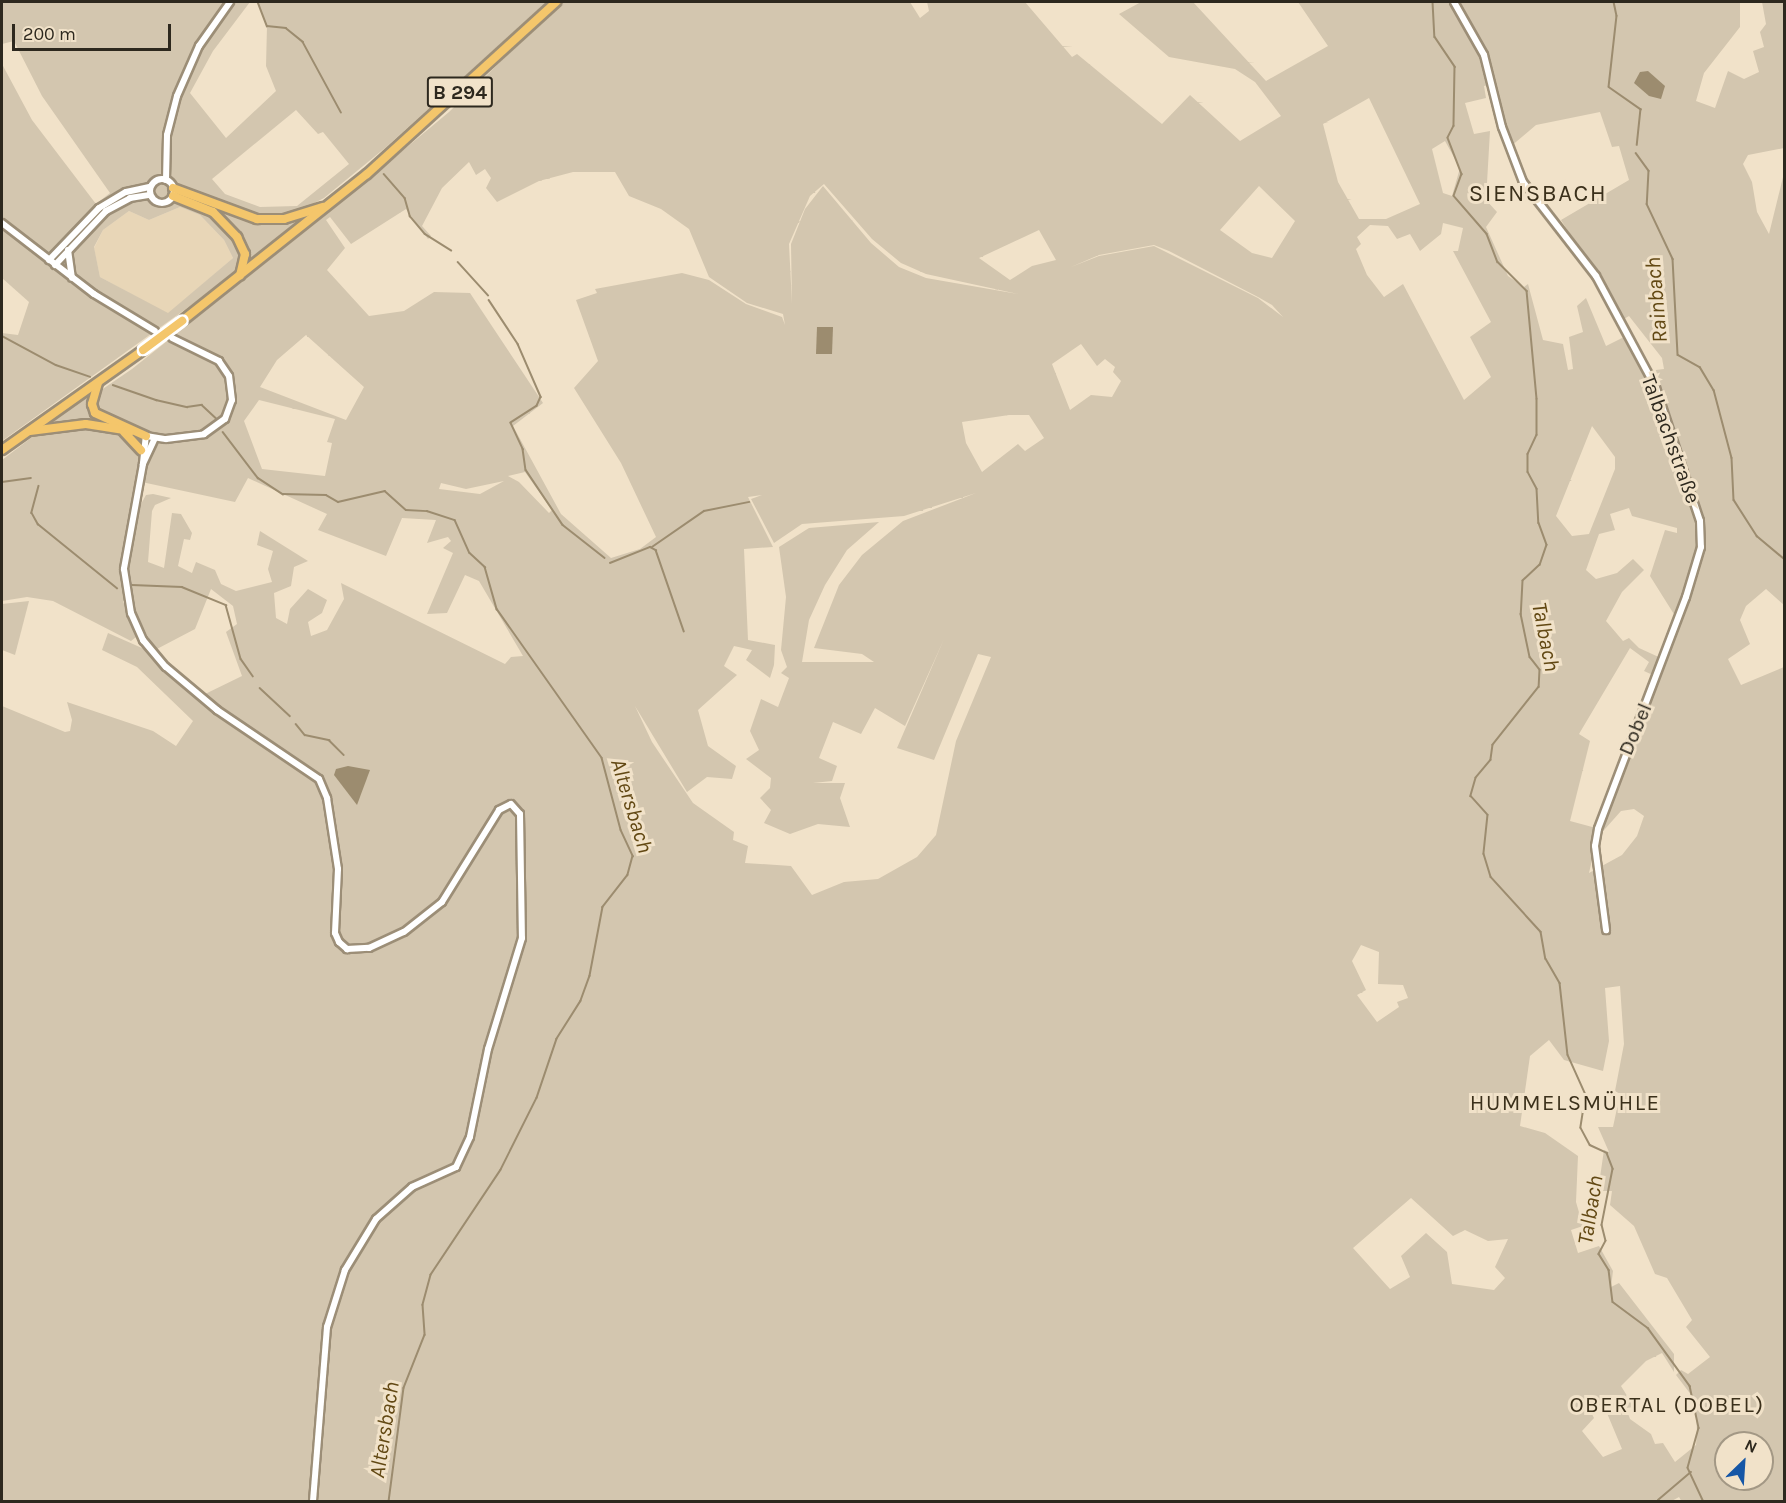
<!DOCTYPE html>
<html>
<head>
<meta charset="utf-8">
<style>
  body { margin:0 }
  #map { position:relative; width:1786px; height:1503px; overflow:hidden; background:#f1e2c9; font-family:Karla,sans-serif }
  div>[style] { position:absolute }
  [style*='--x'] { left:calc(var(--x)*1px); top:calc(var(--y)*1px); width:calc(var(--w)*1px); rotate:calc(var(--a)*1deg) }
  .built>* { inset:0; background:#e8d6b7 }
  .green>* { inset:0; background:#d3c6af }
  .water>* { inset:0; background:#9c8c6f }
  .stream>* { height:1.5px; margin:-0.75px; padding:0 0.75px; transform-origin:0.75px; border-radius:0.75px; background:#9c8c6f }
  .roads { filter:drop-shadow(2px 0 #9c8e77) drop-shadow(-2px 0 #9c8e77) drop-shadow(0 2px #9c8e77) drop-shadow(0 -2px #9c8e77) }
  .tertiary>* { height:6px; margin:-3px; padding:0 3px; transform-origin:3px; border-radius:3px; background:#fff }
  .tertiary>.ring { margin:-3px; padding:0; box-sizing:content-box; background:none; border:6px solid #fff; border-radius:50% }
  .trunk>* { height:8px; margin:-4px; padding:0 4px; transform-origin:4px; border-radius:4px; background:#f4c66b }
  .bridges { filter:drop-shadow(2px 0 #fff) drop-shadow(-2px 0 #fff) drop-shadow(0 2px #fff) drop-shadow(0 -2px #fff) }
  .trunk-bridge>* { height:8px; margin:-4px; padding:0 4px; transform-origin:4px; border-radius:4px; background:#f4c66b }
  span { translate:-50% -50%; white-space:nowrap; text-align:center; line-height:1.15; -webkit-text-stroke:6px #f1e2c9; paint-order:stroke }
  .shield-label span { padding:2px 4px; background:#f1e2c9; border:2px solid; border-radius:4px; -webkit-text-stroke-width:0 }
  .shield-label { font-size:20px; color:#2d281e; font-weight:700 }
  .street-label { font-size:21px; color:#2d281e }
  .water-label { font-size:22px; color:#624813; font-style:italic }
  .neighbourhood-label { font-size:22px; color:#3b301b; letter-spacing:1.5px }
  .quarter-label { font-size:24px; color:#3b301b; letter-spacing:1.5px }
  .frame { position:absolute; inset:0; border:3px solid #2d281e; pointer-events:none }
  .north { position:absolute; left:1714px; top:1431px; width:60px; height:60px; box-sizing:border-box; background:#f1e2c9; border:2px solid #a39885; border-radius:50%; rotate:25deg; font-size:16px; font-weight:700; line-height:24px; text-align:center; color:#2d281e }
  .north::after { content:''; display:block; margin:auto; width:21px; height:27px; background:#1556a6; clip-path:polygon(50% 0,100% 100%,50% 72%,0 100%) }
  .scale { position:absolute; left:12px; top:24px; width:159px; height:27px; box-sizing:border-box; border:3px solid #2d281e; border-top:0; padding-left:8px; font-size:18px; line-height:21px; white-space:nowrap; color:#2d281e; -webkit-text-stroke:4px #f1e2c9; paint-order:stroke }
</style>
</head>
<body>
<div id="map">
  <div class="built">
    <div style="clip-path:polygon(180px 207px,200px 215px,224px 240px,233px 258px,168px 314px,100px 277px,94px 248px,103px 230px,129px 211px,149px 220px)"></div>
  </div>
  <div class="green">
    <div style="clip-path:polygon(evenodd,2px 2px,250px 2px,213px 51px,190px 93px,226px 138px,276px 91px,266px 66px,267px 26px,258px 2px,547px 2px,385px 148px,324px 198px,299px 211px,302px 220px,247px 265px,2px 441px,2px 333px,18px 335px,29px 302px,2px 278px,2px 64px,32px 120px,96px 204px,110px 193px,42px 96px,14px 41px,2px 44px,2px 2px,296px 110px,318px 134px,323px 132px,349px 164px,297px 206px,260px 207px,225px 194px,212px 179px,296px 110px,2px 2px,180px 207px,200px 215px,224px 240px,233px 258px,168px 313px,100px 277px,94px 247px,103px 230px,129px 211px,149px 220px,180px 207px)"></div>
    <div style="clip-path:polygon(evenodd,562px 2px,910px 2px,920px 18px,929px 11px,927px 2px,1025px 2px,1072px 57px,1077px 54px,1162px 124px,1190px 95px,1240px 141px,1281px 116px,1255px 82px,1235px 69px,1169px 57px,1119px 14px,1141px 2px,1193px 2px,1266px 81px,1328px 46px,1298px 2px,1740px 2px,1740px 27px,1704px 73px,1696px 101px,1715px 108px,1728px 71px,1744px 79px,1759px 72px,1753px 51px,1764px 47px,1760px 32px,1766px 24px,1762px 2px,1784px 2px,1784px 148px,1748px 155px,1743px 164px,1752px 182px,1757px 212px,1769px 234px,1784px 173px,1784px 605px,1766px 589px,1746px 606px,1740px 620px,1750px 644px,1728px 659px,1741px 685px,1784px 667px,1784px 1501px,1682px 1502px,1679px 1497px,1670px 1502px,2px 1502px,2px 706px,65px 732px,70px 731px,72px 720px,67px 702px,153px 731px,176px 746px,193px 721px,137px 667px,102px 650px,108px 633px,151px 652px,201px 696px,242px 676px,226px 632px,237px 624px,233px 606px,211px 589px,195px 629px,155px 650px,129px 601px,123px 601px,136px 637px,131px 641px,53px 601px,27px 597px,2px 601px,2px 460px,90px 393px,91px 397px,132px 369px,323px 217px,449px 112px,562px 2px,1495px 84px,1510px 147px,1536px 125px,1600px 112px,1612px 147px,1619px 146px,1629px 180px,1561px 220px,1624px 319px,1629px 316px,1662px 358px,1664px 369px,1648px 371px,1630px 334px,1606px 346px,1586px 298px,1577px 306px,1583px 332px,1569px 337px,1573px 369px,1568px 370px,1563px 344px,1543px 340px,1528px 284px,1524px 287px,1508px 276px,1486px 227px,1497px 212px,1486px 200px,1490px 131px,1474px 134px,1465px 103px,1486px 98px,1484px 86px,1495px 84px,562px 2px,1369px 98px,1420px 204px,1386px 219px,1359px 219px,1338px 182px,1323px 124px,1369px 98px,562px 2px,1445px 141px,1460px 168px,1452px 196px,1443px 193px,1432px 149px,1445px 141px,562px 2px,469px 162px,476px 175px,485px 169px,491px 178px,486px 188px,497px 202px,539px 181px,573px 172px,615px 172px,629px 196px,661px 209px,689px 229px,709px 277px,747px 303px,783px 314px,785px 325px,782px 317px,746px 304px,709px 280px,682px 273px,595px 289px,597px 293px,576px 300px,598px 361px,574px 388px,621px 463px,656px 537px,640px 549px,611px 558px,561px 514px,513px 426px,543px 403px,470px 293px,434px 292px,404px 311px,369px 316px,327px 270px,345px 248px,326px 220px,330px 217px,351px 244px,406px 209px,428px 239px,431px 236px,422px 226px,442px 188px,469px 162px,562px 2px,824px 184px,872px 239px,901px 263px,926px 274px,1018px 294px,926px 278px,899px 267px,871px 243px,823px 186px,805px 209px,791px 244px,792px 304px,789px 244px,810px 196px,824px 184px,562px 2px,1259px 186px,1295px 221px,1272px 258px,1252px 253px,1220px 230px,1259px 186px,562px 2px,1443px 223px,1463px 228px,1458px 251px,1453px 251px,1491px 322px,1470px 337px,1491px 377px,1464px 400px,1403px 284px,1384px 297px,1367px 275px,1356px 249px,1361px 244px,1357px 237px,1370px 225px,1388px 226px,1397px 239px,1410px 234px,1420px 251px,1441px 234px,1443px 223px,562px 2px,1039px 230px,1056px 260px,1032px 266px,1010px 280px,979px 258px,1039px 230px,562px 2px,1154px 245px,1169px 251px,1258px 297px,1272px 305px,1283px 317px,1258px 298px,1154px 246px,1099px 256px,1071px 267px,1099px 255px,1154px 245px,562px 2px,306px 335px,364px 387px,346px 420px,260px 387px,277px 360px,306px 335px,562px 2px,1081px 344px,1097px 366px,1105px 359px,1115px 367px,1113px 372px,1121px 381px,1112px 397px,1091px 395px,1070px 410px,1052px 364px,1081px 344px,562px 2px,259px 400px,335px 419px,327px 442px,332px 443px,325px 476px,262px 469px,244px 421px,259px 400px,562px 2px,1009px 415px,1029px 415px,1044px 438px,1025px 451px,1018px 444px,982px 472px,966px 443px,962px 422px,1009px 415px,562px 2px,1592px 426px,1615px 457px,1615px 469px,1589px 534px,1572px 536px,1556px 516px,1592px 426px,562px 2px,525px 472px,552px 510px,549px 513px,519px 482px,508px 476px,525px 472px,562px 2px,248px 478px,327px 514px,318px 530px,386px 556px,402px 518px,436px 520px,427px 543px,448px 537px,451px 541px,443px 548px,453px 553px,427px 614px,447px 613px,465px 575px,479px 581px,523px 656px,511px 657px,505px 664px,341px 583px,344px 599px,327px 630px,311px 636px,308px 622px,322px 613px,327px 600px,308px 589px,290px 609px,287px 624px,276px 618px,274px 593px,291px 586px,294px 567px,308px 561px,260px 531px,257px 545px,273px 551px,268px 569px,272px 582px,236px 591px,221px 584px,215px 570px,196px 562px,192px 573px,178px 566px,184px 539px,190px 540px,192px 533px,181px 514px,172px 513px,164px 568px,148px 562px,152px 511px,155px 505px,171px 498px,153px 494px,146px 495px,141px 504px,129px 564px,122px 563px,137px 481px,235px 502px,248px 478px,562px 2px,504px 481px,480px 494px,439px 489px,441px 483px,466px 489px,504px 481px,562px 2px,976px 493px,903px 521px,862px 555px,839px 585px,814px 648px,862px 654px,874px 662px,802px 662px,809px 620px,825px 585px,847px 550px,879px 522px,809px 528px,779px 547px,786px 597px,781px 650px,787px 667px,781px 673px,789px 678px,778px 707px,761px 699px,750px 731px,759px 750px,746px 759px,771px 778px,770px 788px,760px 798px,771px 810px,764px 823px,790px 834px,818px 824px,850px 827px,840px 798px,845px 783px,813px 783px,832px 781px,837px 766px,819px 758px,833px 722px,861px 734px,875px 708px,905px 726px,944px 639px,897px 748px,934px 760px,978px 654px,991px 657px,956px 741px,936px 835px,917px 857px,878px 879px,844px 882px,812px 895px,791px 866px,745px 863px,748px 846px,733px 840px,734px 832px,693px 803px,652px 742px,635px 706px,687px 792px,707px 777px,732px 779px,736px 766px,708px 746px,698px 710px,737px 675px,724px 666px,734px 646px,752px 650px,746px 660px,770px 678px,774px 665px,775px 645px,748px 640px,744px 549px,773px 547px,748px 497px,762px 495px,751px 499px,774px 543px,802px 524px,904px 516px,976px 493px,562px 2px,1629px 508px,1632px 516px,1677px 528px,1677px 533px,1665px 530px,1650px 576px,1677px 619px,1663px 659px,1639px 648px,1629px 638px,1623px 641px,1606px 621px,1622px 592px,1644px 570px,1633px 559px,1617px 573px,1596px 579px,1586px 570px,1599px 534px,1615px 530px,1610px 514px,1629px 508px,562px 2px,1630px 648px,1649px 662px,1644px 671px,1655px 676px,1596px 828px,1570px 821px,1590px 741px,1579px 734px,1630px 648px,562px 2px,1634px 809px,1644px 816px,1637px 836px,1622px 855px,1589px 873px,1597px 838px,1621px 811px,1634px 809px,562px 2px,1361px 945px,1379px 952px,1378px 984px,1403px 985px,1408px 998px,1397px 1002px,1399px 1007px,1377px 1022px,1357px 995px,1366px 990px,1352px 961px,1361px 945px,562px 2px,1620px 986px,1624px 1044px,1615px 1091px,1620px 1094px,1613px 1127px,1598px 1127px,1609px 1152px,1604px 1150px,1598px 1191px,1612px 1191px,1610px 1205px,1634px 1226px,1655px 1274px,1667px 1278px,1692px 1320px,1686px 1327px,1710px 1357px,1688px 1374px,1681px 1370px,1676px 1375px,1695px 1400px,1697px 1431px,1696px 1445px,1675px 1462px,1663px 1443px,1655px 1444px,1651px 1434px,1630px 1419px,1626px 1408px,1634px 1407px,1621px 1386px,1646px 1361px,1662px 1353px,1674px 1372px,1674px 1354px,1619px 1283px,1611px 1287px,1613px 1271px,1599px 1246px,1578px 1253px,1571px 1230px,1583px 1226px,1576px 1202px,1578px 1156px,1545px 1133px,1520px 1126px,1530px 1056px,1549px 1040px,1564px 1060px,1603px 1071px,1609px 1041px,1605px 988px,1620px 986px,562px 2px,1411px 1198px,1453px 1236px,1465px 1230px,1488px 1241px,1508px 1239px,1495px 1267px,1505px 1278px,1494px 1290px,1452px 1284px,1447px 1252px,1426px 1233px,1401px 1256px,1410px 1277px,1390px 1289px,1353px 1248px,1411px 1198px,562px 2px,1587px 1404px,1604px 1406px,1622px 1449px,1603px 1457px,1582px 1431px,1594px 1418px,1587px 1404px,562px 2px,1726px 1443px,1762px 1443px,1762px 1479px,1726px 1479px,1726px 1443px)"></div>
    <div style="clip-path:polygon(29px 601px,15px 655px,2px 650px,2px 604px)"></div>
  </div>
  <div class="water">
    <div style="clip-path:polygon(1648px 71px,1665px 86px,1661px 99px,1649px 96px,1634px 83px,1640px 72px)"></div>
    <div style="clip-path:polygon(817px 327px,833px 327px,832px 354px,816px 354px)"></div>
    <div style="clip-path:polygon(348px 766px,370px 770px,357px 805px,334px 775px,336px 769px)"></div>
  </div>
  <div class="stream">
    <div style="--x:258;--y:2;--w:26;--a:69"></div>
    <div style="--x:267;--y:26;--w:19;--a:6"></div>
    <div style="--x:286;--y:28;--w:22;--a:39"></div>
    <div style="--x:303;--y:42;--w:80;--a:61.5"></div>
    <div style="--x:1433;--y:2;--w:35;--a:87"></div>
    <div style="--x:1435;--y:37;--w:36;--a:56"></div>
    <div style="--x:1455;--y:67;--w:59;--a:91"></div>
    <div style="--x:1454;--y:126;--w:13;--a:117"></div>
    <div style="--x:1448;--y:138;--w:39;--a:69"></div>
    <div style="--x:1462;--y:174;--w:23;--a:110"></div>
    <div style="--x:1454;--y:196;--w:50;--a:49"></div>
    <div style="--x:1487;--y:234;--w:30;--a:69"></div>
    <div style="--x:1498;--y:262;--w:41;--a:45"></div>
    <div style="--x:1527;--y:291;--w:108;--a:84.7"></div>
    <div style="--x:1537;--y:399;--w:36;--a:90"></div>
    <div style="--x:1537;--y:435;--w:21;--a:115"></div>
    <div style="--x:1528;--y:454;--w:18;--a:90"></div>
    <div style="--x:1528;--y:472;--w:19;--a:62"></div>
    <div style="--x:1537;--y:489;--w:34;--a:87"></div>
    <div style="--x:1539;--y:523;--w:23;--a:70"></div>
    <div style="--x:1547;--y:545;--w:21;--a:109"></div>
    <div style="--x:1540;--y:565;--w:23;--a:137"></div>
    <div style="--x:1523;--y:581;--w:33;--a:93"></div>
    <div style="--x:1521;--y:614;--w:44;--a:78.2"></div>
    <div style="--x:1530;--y:657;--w:16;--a:52"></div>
    <div style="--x:1540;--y:670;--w:17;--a:93"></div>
    <div style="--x:1539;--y:687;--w:74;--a:128.4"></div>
    <div style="--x:1493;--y:745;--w:15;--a:98"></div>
    <div style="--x:1491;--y:760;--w:23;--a:130"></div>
    <div style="--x:1476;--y:778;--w:19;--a:106"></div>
    <div style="--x:1471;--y:796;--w:25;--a:48"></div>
    <div style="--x:1488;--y:815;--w:39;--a:96"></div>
    <div style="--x:1484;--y:854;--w:24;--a:73"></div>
    <div style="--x:1491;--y:877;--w:74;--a:47.7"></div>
    <div style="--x:1541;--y:932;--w:27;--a:80"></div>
    <div style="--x:1546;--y:959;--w:28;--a:60"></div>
    <div style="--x:1560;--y:983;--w:72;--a:83.7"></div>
    <div style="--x:1568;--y:1055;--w:44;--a:65.8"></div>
    <div style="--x:1586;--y:1095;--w:33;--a:99"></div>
    <div style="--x:1581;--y:1128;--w:19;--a:62"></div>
    <div style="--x:1590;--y:1145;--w:19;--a:25"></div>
    <div style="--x:1607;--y:1153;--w:17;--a:69"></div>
    <div style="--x:1613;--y:1169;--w:57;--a:101.1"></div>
    <div style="--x:1602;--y:1225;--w:16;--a:76"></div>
    <div style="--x:1606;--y:1241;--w:15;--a:118"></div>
    <div style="--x:1599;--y:1254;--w:19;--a:58"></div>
    <div style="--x:1609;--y:1270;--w:32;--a:83"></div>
    <div style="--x:1613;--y:1302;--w:44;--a:36.6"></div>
    <div style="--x:1648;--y:1328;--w:72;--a:54.1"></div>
    <div style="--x:1690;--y:1386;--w:43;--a:77.9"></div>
    <div style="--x:1699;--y:1428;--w:41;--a:105.4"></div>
    <div style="--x:1688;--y:1468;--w:38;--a:65"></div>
    <div style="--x:1614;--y:2;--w:14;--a:78"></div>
    <div style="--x:1617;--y:16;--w:71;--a:96.4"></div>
    <div style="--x:1609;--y:87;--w:39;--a:35"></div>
    <div style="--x:1641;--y:109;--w:36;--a:96"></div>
    <div style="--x:1636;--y:153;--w:22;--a:54"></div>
    <div style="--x:1649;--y:171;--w:33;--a:93"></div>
    <div style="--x:1647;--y:204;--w:61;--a:64.7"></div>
    <div style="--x:1673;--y:259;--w:96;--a:87"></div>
    <div style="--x:1678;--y:355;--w:25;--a:29"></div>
    <div style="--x:1700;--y:367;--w:27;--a:59"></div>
    <div style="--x:1714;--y:390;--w:70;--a:75.2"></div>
    <div style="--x:1732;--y:458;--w:42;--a:87.3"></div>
    <div style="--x:1734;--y:500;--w:43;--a:57.4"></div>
    <div style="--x:1757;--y:536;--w:35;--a:40"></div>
    <div style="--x:384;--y:174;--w:32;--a:49"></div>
    <div style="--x:405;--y:198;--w:19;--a:74"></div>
    <div style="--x:410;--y:216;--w:23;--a:50"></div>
    <div style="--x:425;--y:234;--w:31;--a:32"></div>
    <div style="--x:458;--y:262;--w:45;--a:47.7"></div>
    <div style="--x:489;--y:300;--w:53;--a:56.6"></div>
    <div style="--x:518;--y:344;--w:58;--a:66.5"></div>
    <div style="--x:541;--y:397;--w:10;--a:114"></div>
    <div style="--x:537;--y:406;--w:31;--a:147"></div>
    <div style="--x:511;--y:423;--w:29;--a:65"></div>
    <div style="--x:523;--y:449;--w:21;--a:82"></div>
    <div style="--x:526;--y:470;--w:66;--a:56.1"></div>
    <div style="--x:563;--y:525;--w:53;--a:38.2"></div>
    <div style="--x:2;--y:336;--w:61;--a:28.2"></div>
    <div style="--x:56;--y:365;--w:36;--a:19"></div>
    <div style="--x:113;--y:385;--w:46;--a:19.2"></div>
    <div style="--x:156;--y:400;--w:32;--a:13"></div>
    <div style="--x:187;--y:407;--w:15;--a:-8"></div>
    <div style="--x:202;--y:405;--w:19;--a:43"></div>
    <div style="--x:223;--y:432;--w:58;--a:52.7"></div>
    <div style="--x:258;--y:478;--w:30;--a:33"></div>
    <div style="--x:283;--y:494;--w:43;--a:1.3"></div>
    <div style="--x:326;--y:495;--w:14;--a:30"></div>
    <div style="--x:338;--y:502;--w:48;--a:-13.2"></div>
    <div style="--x:385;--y:491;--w:28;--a:42"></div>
    <div style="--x:406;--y:510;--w:21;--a:3"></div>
    <div style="--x:427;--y:511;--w:29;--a:18"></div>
    <div style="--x:455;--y:520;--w:36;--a:66"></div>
    <div style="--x:470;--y:553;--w:21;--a:43"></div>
    <div style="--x:485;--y:567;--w:44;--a:74.1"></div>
    <div style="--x:497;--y:609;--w:182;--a:54.8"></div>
    <div style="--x:602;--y:758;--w:74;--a:75.2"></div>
    <div style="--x:621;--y:830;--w:29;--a:65"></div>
    <div style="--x:633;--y:856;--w:20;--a:105"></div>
    <div style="--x:628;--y:875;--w:41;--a:128"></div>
    <div style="--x:603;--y:907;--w:70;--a:100.7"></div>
    <div style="--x:590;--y:976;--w:27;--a:110"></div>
    <div style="--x:581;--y:1001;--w:45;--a:122.3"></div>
    <div style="--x:557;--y:1039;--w:62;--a:108.7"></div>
    <div style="--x:537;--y:1098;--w:80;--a:116.6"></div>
    <div style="--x:501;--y:1170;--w:126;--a:123.7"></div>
    <div style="--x:431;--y:1275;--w:31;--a:105"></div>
    <div style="--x:423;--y:1305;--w:30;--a:86"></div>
    <div style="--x:425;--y:1335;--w:57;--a:111.6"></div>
    <div style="--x:404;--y:1388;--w:115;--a:97.5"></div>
    <div style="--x:2;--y:482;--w:29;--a:-8"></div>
    <div style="--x:39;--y:486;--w:28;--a:105"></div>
    <div style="--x:32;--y:513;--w:13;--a:61"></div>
    <div style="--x:38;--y:524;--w:102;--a:39"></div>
    <div style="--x:652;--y:547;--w:63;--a:-34.7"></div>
    <div style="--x:704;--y:511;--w:46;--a:-11.3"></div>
    <div style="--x:610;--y:563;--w:43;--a:-21.8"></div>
    <div style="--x:650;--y:547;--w:7;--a:27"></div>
    <div style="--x:656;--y:550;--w:86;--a:70.9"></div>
    <div style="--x:132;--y:585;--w:50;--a:2.3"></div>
    <div style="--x:182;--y:587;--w:48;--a:22.2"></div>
    <div style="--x:226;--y:605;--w:56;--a:74.5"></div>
    <div style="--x:241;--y:659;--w:21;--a:55"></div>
    <div style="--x:260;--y:688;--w:41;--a:43"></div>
    <div style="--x:296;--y:724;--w:14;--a:51"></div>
    <div style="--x:305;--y:735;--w:25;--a:12"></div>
    <div style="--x:329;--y:740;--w:21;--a:45"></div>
    <div style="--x:1658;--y:1500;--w:43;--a:-40.3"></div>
  </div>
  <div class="roads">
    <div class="tertiary">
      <div style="--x:1454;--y:2;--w:61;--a:60.5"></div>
      <div style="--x:1484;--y:55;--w:74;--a:76"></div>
      <div style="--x:1502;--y:127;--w:59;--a:69.1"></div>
      <div style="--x:1523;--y:182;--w:119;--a:52.2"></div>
      <div style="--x:1596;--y:276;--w:127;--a:61.8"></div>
      <div style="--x:1656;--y:388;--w:140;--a:71.7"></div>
      <div style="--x:1700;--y:521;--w:26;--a:88"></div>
      <div style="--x:1701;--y:547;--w:52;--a:106.7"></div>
      <div style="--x:1686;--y:597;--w:248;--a:110.8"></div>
      <div style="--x:1598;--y:829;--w:17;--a:100"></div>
      <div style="--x:1595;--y:846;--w:85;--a:82.5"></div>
      <div class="ring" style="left:150px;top:179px;width:18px;height:18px"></div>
      <div style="--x:166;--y:180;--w:45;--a:-88.7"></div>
      <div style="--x:167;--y:135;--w:40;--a:-75.6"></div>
      <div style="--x:177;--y:96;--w:55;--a:-66.3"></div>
      <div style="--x:199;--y:46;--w:54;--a:-54.8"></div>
      <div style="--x:2;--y:223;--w:116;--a:37.7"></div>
      <div style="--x:94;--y:294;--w:71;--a:31.2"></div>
      <div style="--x:68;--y:250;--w:28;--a:82"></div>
      <div style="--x:49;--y:260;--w:72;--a:-46.1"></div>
      <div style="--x:99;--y:208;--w:31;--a:-31"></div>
      <div style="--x:126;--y:192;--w:25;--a:-12"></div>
      <div style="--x:55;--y:265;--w:74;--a:-46.6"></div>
      <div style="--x:106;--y:211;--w:27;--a:-28"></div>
      <div style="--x:130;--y:198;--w:20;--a:-9"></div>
      <div style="--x:155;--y:438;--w:29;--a:115"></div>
      <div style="--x:143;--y:464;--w:107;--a:100.3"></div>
      <div style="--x:124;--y:569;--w:45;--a:81"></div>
      <div style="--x:131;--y:613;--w:30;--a:66"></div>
      <div style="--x:143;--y:640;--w:35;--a:50"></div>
      <div style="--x:166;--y:667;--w:67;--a:40.1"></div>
      <div style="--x:217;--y:710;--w:123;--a:34.1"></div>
      <div style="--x:319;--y:779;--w:21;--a:67"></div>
      <div style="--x:327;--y:798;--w:72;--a:81.2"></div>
      <div style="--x:338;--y:869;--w:64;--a:92.7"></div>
      <div style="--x:335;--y:933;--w:10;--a:66"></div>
      <div style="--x:339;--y:942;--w:11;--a:41"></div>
      <div style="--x:347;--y:949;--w:22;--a:-3"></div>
      <div style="--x:369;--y:948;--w:38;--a:-25"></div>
      <div style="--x:404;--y:932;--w:48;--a:-38.3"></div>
      <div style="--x:442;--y:902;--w:108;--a:-58.2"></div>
      <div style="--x:499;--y:810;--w:13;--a:-27"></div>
      <div style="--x:511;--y:804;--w:13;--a:48"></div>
      <div style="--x:520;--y:814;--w:124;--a:89.1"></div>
      <div style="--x:522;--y:938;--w:116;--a:107"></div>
      <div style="--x:488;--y:1049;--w:90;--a:101.6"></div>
      <div style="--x:470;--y:1137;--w:33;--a:115"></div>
      <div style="--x:456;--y:1167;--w:48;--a:155.6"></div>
      <div style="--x:412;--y:1187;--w:48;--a:138.4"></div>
      <div style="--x:376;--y:1219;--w:60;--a:121.3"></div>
      <div style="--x:345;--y:1270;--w:60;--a:107.5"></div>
      <div style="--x:327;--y:1327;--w:176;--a:94.6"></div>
      <div style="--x:143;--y:463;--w:27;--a:-84"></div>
      <div style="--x:146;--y:436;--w:20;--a:9"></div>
      <div style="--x:166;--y:439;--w:38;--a:-7"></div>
      <div style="--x:204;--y:434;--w:26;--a:-36"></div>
      <div style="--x:225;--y:419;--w:20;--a:-70"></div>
      <div style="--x:232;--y:400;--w:24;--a:-97"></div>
      <div style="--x:229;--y:376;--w:18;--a:-124"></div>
      <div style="--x:219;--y:361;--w:52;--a:-153.9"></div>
    </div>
    <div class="trunk">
      <div style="--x:173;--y:188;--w:90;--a:20.3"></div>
      <div style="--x:257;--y:219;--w:27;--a:0"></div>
      <div style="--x:284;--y:219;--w:41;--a:-17.1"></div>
      <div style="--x:173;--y:196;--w:43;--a:21.8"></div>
      <div style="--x:213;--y:212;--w:35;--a:46"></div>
      <div style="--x:237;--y:237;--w:19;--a:65"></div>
      <div style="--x:245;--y:254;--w:22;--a:103"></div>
      <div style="--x:182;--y:321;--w:236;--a:-38.5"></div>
      <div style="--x:367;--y:174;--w:256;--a:-42.3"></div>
      <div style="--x:98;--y:383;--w:22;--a:106"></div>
      <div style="--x:92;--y:404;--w:9;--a:72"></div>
      <div style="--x:95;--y:413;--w:56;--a:24.3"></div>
      <div style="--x:30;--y:431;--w:56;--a:-7.1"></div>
      <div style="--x:86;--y:424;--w:45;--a:9"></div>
      <div style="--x:124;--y:432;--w:25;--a:47"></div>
      <div style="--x:2;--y:450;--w:173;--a:-35.3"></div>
    </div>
  </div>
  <div class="bridges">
    <div class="trunk-bridge">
      <div style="--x:143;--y:350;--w:49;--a:-36.6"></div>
    </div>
  </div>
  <div class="shield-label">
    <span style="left:460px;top:92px">B 294</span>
  </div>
  <div class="street-label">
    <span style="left:1671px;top:439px;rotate:70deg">Talbachstraße</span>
    <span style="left:1635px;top:729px;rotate:-67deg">Dobel</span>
  </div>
  <div class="water-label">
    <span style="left:1657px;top:300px;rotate:-95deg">Rainbach</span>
    <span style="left:1545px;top:637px;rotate:79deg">Talbach</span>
    <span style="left:631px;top:806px;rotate:73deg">Altersbach</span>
    <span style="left:1591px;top:1210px;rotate:-81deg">Talbach</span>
    <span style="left:385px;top:1430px;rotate:-81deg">Altersbach</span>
  </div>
  <div class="neighbourhood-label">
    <span style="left:1565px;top:1104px">HUMMELSMÜHLE</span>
    <span style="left:1667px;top:1406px">OBERTAL (DOBEL)</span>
  </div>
  <div class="quarter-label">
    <span style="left:1538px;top:194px">SIENSBACH</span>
  </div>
  <div class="frame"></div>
  <div class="north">N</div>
  <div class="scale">200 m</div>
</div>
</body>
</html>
